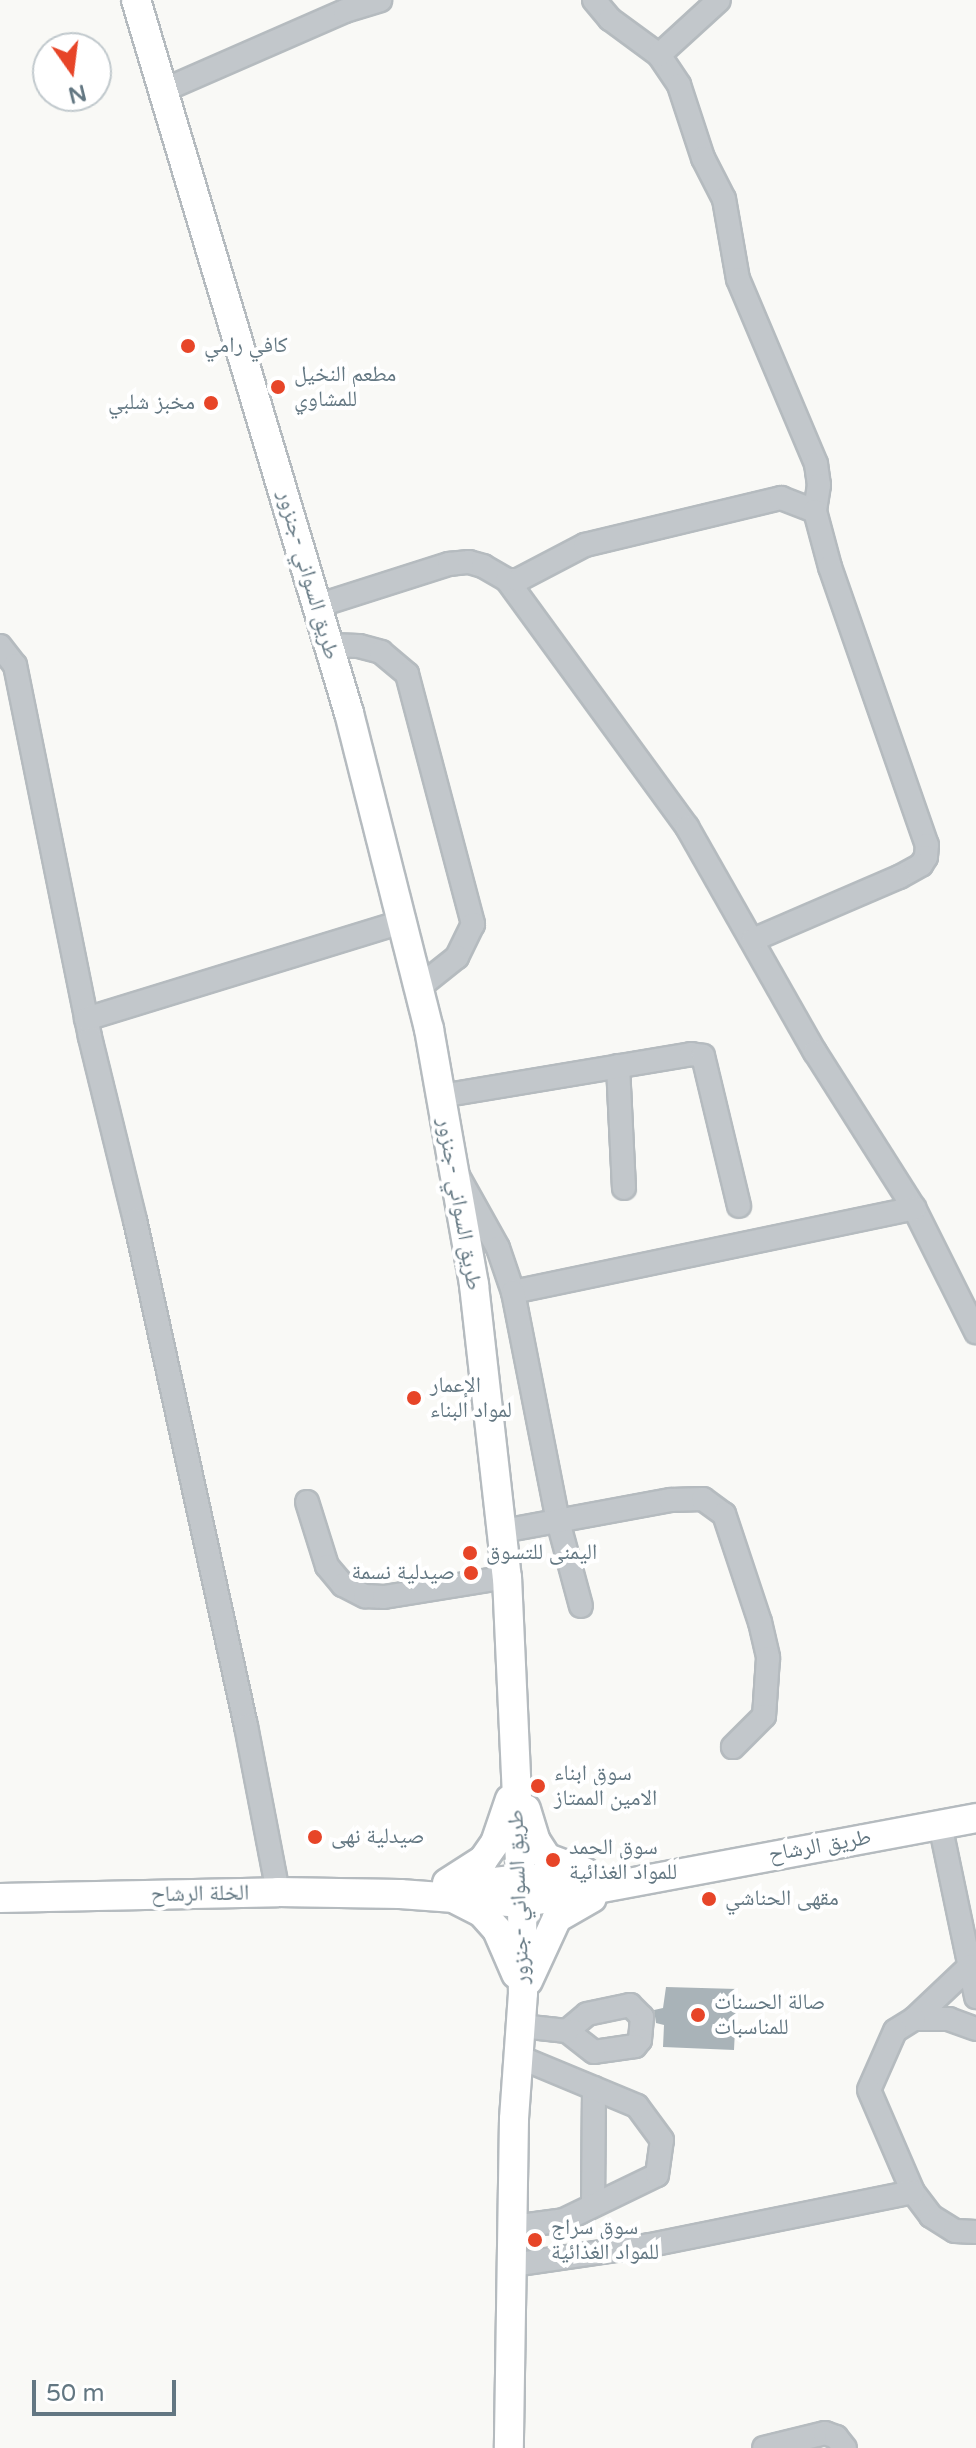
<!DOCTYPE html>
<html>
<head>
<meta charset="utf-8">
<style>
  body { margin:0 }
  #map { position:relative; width:976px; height:2448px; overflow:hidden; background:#f9f9f6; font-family:"Varela Round","Noto Naskh Arabic",sans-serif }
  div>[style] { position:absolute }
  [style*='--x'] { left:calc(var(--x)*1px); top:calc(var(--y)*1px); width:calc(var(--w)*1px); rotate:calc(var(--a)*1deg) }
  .building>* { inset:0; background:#a9b3b8 }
  .roads { filter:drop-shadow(2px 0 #b5bbbf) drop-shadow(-2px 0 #b5bbbf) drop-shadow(0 2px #b5bbbf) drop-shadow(0 -2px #b5bbbf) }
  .minor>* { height:22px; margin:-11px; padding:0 11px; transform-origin:11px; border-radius:11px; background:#c2c7cb }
  .major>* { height:28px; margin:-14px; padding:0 14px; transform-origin:14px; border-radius:14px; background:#fff }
  .dots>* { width:22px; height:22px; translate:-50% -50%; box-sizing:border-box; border:4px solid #fff; border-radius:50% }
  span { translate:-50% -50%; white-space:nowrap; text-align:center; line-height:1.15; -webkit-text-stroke:8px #fff; paint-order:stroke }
  .poi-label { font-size:22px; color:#637782 }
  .left { translate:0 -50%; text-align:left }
  .right { translate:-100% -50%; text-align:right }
  .street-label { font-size:22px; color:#637782 }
  .north { position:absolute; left:32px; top:32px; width:80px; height:80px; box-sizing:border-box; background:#fff; border:2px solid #c1c9cd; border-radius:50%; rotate:166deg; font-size:22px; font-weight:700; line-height:32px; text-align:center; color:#637782 }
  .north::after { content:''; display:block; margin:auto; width:28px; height:36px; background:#e74528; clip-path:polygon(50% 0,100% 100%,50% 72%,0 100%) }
  .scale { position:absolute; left:32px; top:2380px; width:144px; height:36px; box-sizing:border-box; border:4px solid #637782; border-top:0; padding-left:10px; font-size:24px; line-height:28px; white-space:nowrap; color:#637782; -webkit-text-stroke:6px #fff; paint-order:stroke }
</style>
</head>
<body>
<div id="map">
  <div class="building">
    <div style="clip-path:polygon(666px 1987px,737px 1989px,734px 2050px,663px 2047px,664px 2025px,656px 2023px,654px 2010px,663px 2008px)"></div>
  </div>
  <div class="roads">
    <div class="minor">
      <div style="--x:594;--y:0;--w:25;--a:50"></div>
      <div style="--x:610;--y:19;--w:61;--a:36.3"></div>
      <div style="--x:659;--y:55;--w:36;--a:56"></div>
      <div style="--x:679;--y:85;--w:77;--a:71.8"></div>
      <div style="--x:703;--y:158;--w:46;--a:62.9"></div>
      <div style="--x:724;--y:199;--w:81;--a:80.1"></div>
      <div style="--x:738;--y:279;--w:201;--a:67.1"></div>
      <div style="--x:816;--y:464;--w:21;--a:82"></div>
      <div style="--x:819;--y:485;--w:26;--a:99"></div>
      <div style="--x:659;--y:55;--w:81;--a:-42.5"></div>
      <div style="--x:162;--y:91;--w:200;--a:-23.6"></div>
      <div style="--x:345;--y:11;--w:37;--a:-17"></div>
      <div style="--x:507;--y:580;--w:306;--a:53.9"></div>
      <div style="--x:687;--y:827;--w:259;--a:60.4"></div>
      <div style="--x:815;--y:1052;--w:185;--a:57.6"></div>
      <div style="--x:914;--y:1208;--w:139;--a:63.4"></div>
      <div style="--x:317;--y:606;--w:139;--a:-17.7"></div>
      <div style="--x:449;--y:564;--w:20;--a:-6"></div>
      <div style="--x:469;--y:562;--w:15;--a:16"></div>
      <div style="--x:483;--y:566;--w:28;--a:30"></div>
      <div style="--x:507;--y:580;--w:11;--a:0"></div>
      <div style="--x:518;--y:580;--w:76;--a:-27.6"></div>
      <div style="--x:585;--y:545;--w:202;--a:-13.5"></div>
      <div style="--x:781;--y:498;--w:36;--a:21"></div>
      <div style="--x:815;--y:511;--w:58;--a:75"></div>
      <div style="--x:830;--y:567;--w:294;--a:70.8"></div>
      <div style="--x:927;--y:845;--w:12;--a:95"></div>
      <div style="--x:926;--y:857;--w:9;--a:122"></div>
      <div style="--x:921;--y:865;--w:25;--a:151"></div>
      <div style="--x:899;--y:877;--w:159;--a:156.7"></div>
      <div style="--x:328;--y:645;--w:31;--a:2"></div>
      <div style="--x:359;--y:646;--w:23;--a:15"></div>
      <div style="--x:381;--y:652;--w:34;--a:40"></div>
      <div style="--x:407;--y:674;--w:259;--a:75.2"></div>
      <div style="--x:473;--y:924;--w:37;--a:116"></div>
      <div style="--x:457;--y:957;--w:50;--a:141.5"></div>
      <div style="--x:0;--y:646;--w:24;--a:52"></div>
      <div style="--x:15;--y:665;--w:379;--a:78.6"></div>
      <div style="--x:90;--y:1037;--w:188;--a:76.2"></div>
      <div style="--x:135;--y:1220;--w:518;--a:77.63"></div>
      <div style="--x:246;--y:1726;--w:169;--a:79.1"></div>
      <div style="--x:86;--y:1019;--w:331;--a:-17.1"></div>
      <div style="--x:618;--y:1066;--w:122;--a:87.2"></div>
      <div style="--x:441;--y:1096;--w:254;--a:-9.5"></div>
      <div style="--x:691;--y:1054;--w:12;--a:9"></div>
      <div style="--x:703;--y:1056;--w:154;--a:76.5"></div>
      <div style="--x:458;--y:1176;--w:82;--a:60.9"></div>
      <div style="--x:498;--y:1248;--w:46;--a:71.2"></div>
      <div style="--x:513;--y:1292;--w:410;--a:-11.8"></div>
      <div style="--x:513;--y:1292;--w:233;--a:78.9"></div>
      <div style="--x:558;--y:1521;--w:88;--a:74.9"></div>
      <div style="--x:307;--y:1502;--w:67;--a:72.6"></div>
      <div style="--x:327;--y:1566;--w:25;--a:50"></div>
      <div style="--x:343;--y:1585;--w:25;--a:27"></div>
      <div style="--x:365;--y:1596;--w:19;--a:3"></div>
      <div style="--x:384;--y:1597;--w:125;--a:-9.2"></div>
      <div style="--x:503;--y:1531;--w:171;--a:-10.5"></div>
      <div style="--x:671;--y:1500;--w:32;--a:-2"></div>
      <div style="--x:703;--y:1499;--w:26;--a:36"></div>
      <div style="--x:724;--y:1514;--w:114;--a:71.6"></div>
      <div style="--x:760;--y:1622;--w:37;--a:77"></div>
      <div style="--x:768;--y:1658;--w:58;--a:93.9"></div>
      <div style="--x:764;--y:1716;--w:44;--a:135"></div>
      <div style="--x:940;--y:1824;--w:177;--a:78.2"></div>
      <div style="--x:630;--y:2005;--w:17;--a:45"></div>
      <div style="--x:642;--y:2017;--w:23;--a:95"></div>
      <div style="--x:640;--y:2040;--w:8;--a:130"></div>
      <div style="--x:635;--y:2046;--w:41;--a:171.7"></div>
      <div style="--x:594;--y:2052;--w:34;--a:-142"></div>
      <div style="--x:567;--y:2031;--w:26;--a:-40"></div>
      <div style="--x:587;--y:2014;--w:44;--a:-11.8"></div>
      <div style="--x:914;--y:2019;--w:77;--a:-43.4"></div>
      <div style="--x:521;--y:2026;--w:46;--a:6.2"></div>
      <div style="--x:976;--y:2029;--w:29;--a:-160"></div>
      <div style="--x:949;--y:2019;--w:35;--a:180"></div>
      <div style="--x:914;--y:2019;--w:22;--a:148"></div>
      <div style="--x:895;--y:2031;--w:64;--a:113.8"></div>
      <div style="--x:869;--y:2090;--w:111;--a:66.7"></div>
      <div style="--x:913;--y:2192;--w:30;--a:53"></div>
      <div style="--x:931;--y:2216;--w:28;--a:32"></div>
      <div style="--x:955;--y:2231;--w:21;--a:3"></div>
      <div style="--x:593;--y:2205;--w:117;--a:-89.5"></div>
      <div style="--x:513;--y:2227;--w:51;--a:-7.8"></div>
      <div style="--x:564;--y:2220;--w:103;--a:-25.8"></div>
      <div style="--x:657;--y:2175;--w:35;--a:-82"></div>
      <div style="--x:662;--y:2140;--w:42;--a:-126.3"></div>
      <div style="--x:637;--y:2106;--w:128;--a:-157.4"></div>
      <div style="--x:512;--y:2265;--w:139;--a:-8.2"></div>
      <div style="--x:650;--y:2245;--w:268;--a:-11.4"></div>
      <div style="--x:764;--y:2448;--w:63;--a:-13.8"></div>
      <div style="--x:825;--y:2433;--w:12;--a:20"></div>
      <div style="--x:836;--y:2437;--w:14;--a:51"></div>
    </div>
    <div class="major">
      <div style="--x:136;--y:0;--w:744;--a:73.37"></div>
      <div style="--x:349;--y:713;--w:326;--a:75.8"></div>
      <div style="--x:429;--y:1029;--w:260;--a:80"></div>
      <div style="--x:474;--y:1285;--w:294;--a:83.6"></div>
      <div style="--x:507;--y:1577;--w:326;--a:87.4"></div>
      <div style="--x:522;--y:1903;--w:90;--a:89.4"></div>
      <div style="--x:523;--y:1993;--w:126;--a:94.1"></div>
      <div style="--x:514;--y:2119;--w:329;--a:90.9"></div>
      <div style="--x:526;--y:1809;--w:34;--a:73"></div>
      <div style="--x:536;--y:1841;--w:20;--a:57"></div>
      <div style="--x:547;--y:1858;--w:40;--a:20.2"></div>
      <div style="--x:447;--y:1883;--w:43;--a:-32.6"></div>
      <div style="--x:483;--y:1860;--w:21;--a:-55"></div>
      <div style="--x:495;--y:1843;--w:46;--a:-71.2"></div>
      <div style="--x:457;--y:1886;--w:63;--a:-6.3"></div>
      <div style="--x:520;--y:1879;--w:67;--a:-0.9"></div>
      <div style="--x:0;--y:1898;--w:278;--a:-1.2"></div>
      <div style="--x:278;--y:1892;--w:122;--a:0.9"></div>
      <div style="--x:400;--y:1894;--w:122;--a:4.2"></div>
      <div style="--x:522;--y:1903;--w:462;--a:-10.6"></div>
      <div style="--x:457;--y:1900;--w:27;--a:27"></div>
      <div style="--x:481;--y:1912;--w:24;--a:48"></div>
      <div style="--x:497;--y:1930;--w:48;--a:66.6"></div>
      <div style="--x:528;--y:1981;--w:69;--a:-65.3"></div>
      <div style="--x:557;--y:1918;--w:40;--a:-29.7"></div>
    </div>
  </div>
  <div class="dots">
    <div style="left:188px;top:346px;background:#e74528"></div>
    <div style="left:278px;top:387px;background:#e74528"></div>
    <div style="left:211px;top:403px;background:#e74528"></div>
    <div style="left:414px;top:1398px;background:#e74528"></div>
    <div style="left:470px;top:1553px;background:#e74528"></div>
    <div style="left:471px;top:1573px;background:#e74528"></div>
    <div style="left:538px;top:1786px;background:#e74528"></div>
    <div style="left:315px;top:1837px;background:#e74528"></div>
    <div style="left:553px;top:1860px;background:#e74528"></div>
    <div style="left:709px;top:1899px;background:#e74528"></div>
    <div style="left:698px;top:2015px;background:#e74528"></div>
    <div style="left:535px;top:2240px;background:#e74528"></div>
  </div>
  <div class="poi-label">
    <span class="left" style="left:204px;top:346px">كافي رامي</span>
    <span class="left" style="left:294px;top:387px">مطعم النخيل<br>للمشاوي</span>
    <span class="right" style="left:195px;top:403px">مخبز شلبي</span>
    <span class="left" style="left:430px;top:1398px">الإعمار<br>لمواد البناء</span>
    <span class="left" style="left:486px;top:1553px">اليمنى للتسوق</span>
    <span class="right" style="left:455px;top:1573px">صيدلية نسمة</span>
    <span class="left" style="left:554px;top:1786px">سوق ابناء<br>الامين الممتاز</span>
    <span class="left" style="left:331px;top:1837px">صيدلية نهى</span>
    <span class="left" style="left:569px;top:1860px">سوق الحمد<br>للمواد الغذائية</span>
    <span class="left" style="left:725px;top:1899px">مقهى الحناشي</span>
    <span class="left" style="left:714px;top:2015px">صالة الحسنات<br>للمناسبات</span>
    <span class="left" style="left:551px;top:2240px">سوق سراج<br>للمواد الغذائية</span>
  </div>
  <div class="street-label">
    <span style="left:308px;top:575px;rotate:74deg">طريق السواني -جنزور</span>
    <span style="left:459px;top:1204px;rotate:80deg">طريق السواني -جنزور</span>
    <span style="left:820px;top:1846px;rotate:-10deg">طريق الرشاح</span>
    <span style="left:200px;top:1894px;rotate:-1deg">الخلة الرشاح</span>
    <span style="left:519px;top:1897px;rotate:-92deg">طريق السواني -جنزور</span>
  </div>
  <div class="north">N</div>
  <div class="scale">50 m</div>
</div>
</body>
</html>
